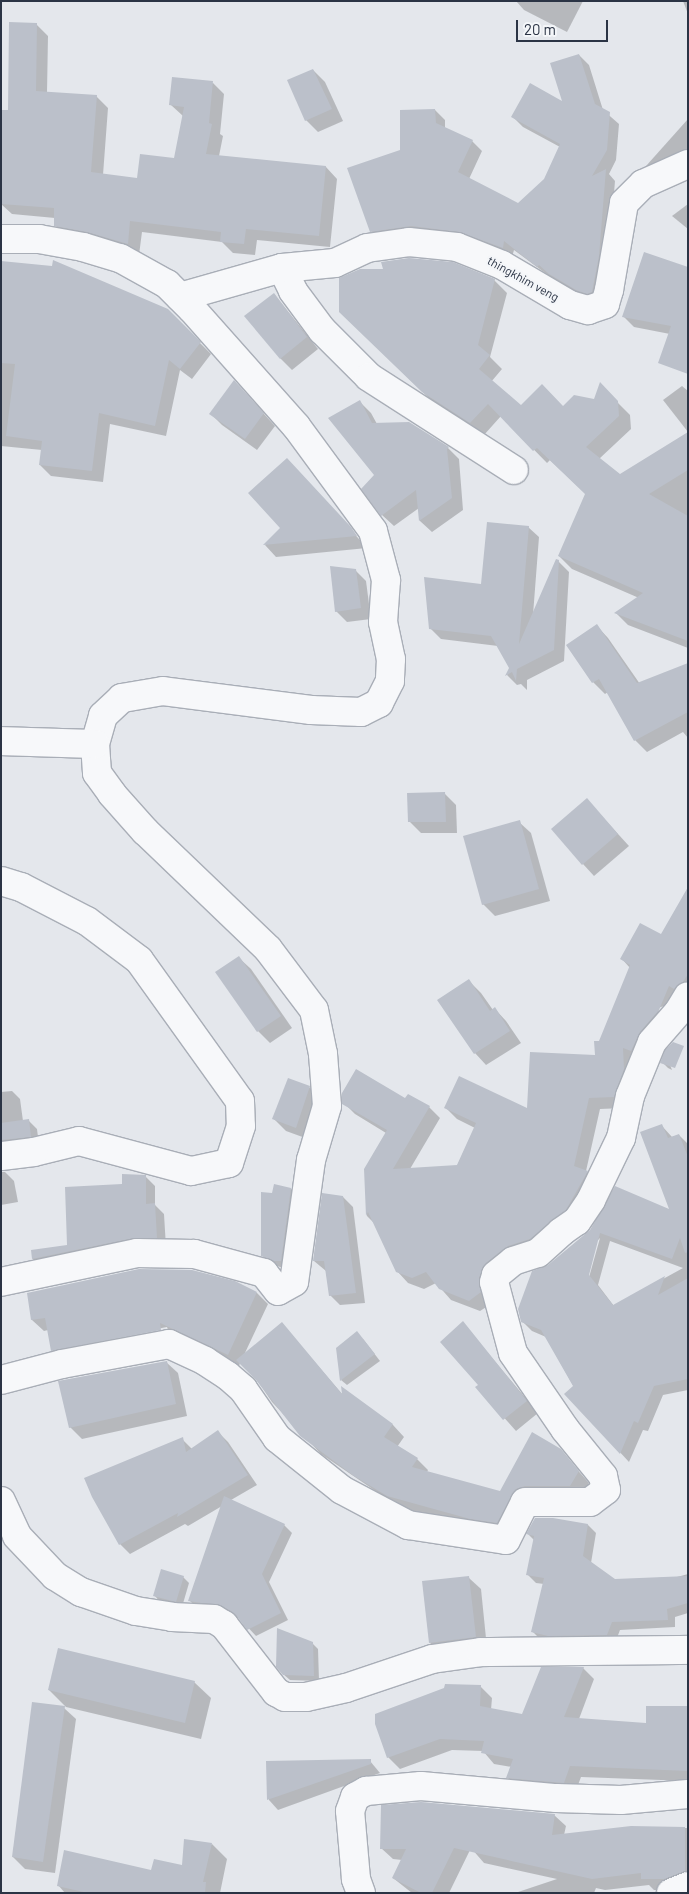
<!DOCTYPE html>
<html>
<head>
<meta charset="utf-8">
<style>
  body { margin:0 }
  #map { position:relative; width:689px; height:1894px; overflow:hidden; background:#e4e7ec; font-family:Barlow,sans-serif }
  div>[style] { position:absolute }
  [style*='--x'] { left:calc(var(--x)*1px); top:calc(var(--y)*1px); width:calc(var(--w)*1px); rotate:calc(var(--a)*1deg) }
  .shadow>* { inset:0; background:#0003 }
  .building>* { inset:0; background:#bbc0ca }
  .roads { filter:drop-shadow(1px 0 #a9aeb7) drop-shadow(-1px 0 #a9aeb7) drop-shadow(0 1px #a9aeb7) drop-shadow(0 -1px #a9aeb7) }
  .minor>* { height:28px; margin:-14px; padding:0 14px; transform-origin:14px; border-radius:14px; background:#f7f8fa }
  span { translate:-50% -50%; white-space:nowrap; text-align:center; line-height:1.15; -webkit-text-stroke:4.5px #f4f6f9; paint-order:stroke }
  .street-label { font-size:12px; color:#2b3445 }
  .frame { position:absolute; inset:0; border:2px solid #2b3445; pointer-events:none }
  .scale { position:absolute; left:516px; top:20px; width:92px; height:22px; box-sizing:border-box; border:2px solid #2b3445; border-top:0; padding-left:6px; font-size:15px; line-height:18px; white-space:nowrap; color:#2b3445; -webkit-text-stroke:4px #f4f6f9; paint-order:stroke }
</style>
</head>
<body>
<div id="map">
  <div class="shadow">
    <div style="clip-path:polygon(516px 1px,583px 1px,567px 32px,524px 10px)"></div>
    <div style="clip-path:polygon(683px 1px,688px 1px,688px 14px)"></div>
    <div style="clip-path:polygon(36px 24px,48px 36px,47px 93px,96px 96px,108px 108px,103px 175px,138px 180px,176px 160px,183px 116px,171px 105px,213px 83px,224px 94px,220px 134px,223px 136px,219px 156px,326px 167px,337px 179px,330px 247px,257px 240px,255px 255px,233px 253px,222px 242px,142px 232px,139px 255px,66px 237px,55px 225px,55px 218px,12px 214px,1px 204px,10px 111px)"></div>
    <div style="clip-path:polygon(579px 55px,589px 65px,603px 110px,619px 124px,616px 160px,609px 174px,615px 181px,608px 267px,602px 302px,587px 300px,560px 284px,514px 250px,512px 257px,381px 241px,371px 231px,401px 151px,435px 110px,445px 120px,445px 129px,472px 141px,482px 151px,469px 179px,518px 205px,545px 180px,560px 147px,523px 127px,513px 117px,564px 103px)"></div>
    <div style="clip-path:polygon(313px 70px,325px 82px,343px 121px,318px 132px,306px 120px)"></div>
    <div style="clip-path:polygon(688px 119px,688px 161px,655px 176px,646px 166px)"></div>
    <div style="clip-path:polygon(688px 204px,688px 229px,672px 216px)"></div>
    <div style="clip-path:polygon(1px 262px,167px 310px,211px 354px,192px 379px,180px 370px,166px 436px,110px 424px,103px 482px,51px 476px,40px 465px,42px 450px,1px 446px)"></div>
    <div style="clip-path:polygon(688px 270px,670px 334px,634px 327px,623px 316px)"></div>
    <div style="clip-path:polygon(494px 280px,507px 293px,490px 357px,502px 369px,491px 382px,521px 406px,563px 408px,595px 400px,600px 385px,630px 415px,631px 429px,599px 459px,620px 475px,688px 440px,688px 648px,628px 625px,616px 613px,639px 598px,572px 569px,559px 556px,586px 494px,550px 460px,547px 463px,501px 416px,484px 435px,436px 405px,340px 311px)"></div>
    <div style="clip-path:polygon(274px 294px,318px 349px,292px 370px,280px 358px)"></div>
    <div style="clip-path:polygon(682px 386px,688px 391px,688px 432px,663px 400px)"></div>
    <div style="clip-path:polygon(245px 393px,275px 426px,257px 450px,222px 425px,211px 414px)"></div>
    <div style="clip-path:polygon(360px 402px,371px 413px,377px 424px,448px 448px,459px 459px,463px 510px,432px 532px,420px 521px,419px 508px,394px 526px,382px 515px)"></div>
    <div style="clip-path:polygon(298px 471px,367px 548px,276px 557px,265px 545px,282px 528px)"></div>
    <div style="clip-path:polygon(528px 527px,539px 537px,533px 615px,558px 561px,569px 572px,564px 661px,527px 680px,527px 690px,521px 684px,517px 685px,507px 675px,510px 668px,498px 646px,441px 639px,430px 628px,482px 585px)"></div>
    <div style="clip-path:polygon(355px 570px,366px 581px,371px 619px,347px 622px,336px 611px)"></div>
    <div style="clip-path:polygon(597px 626px,608px 638px,640px 684px,688px 665px,688px 738px,683px 732px,647px 752px,635px 740px,608px 692px,605px 694px,593px 682px,568px 645px)"></div>
    <div style="clip-path:polygon(444px 793px,456px 805px,457px 833px,421px 833px,409px 821px)"></div>
    <div style="clip-path:polygon(587px 800px,629px 846px,594px 876px,583px 864px)"></div>
    <div style="clip-path:polygon(519px 822px,531px 833px,550px 901px,495px 916px,483px 904px)"></div>
    <div style="clip-path:polygon(688px 889px,688px 998px,658px 1008px,663px 1028px,625px 1108px,600px 1109px,586px 1171px,598px 1183px,519px 1257px,491px 1304px,480px 1311px,451px 1300px,436px 1283px,424px 1289px,408px 1283px,397px 1271px,374px 1223px,367px 1216px,365px 1169px,386px 1133px,355px 1114px,344px 1103px,406px 1099px,429px 1107px,440px 1118px,410px 1169px,457px 1166px,475px 1128px,457px 1119px,446px 1108px,528px 1110px,596px 1056px,630px 968px,622px 959px,662px 936px)"></div>
    <div style="clip-path:polygon(239px 958px,251px 969px,292px 1028px,270px 1043px,258px 1031px)"></div>
    <div style="clip-path:polygon(469px 981px,481px 993px,493px 1010px,495px 1009px,506px 1021px,521px 1043px,486px 1065px,475px 1053px)"></div>
    <div style="clip-path:polygon(662px 1062px,669px 1062px,672px 1070px,668px 1068px)"></div>
    <div style="clip-path:polygon(309px 1087px,321px 1099px,308px 1139px,286px 1131px,274px 1119px)"></div>
    <div style="clip-path:polygon(12px 1091px,20px 1099px,23px 1121px,28px 1120px,37px 1129px,39px 1145px,1px 1151px,1px 1092px)"></div>
    <div style="clip-path:polygon(evenodd,662px 1126px,672px 1137px,679px 1135px,688px 1144px,688px 1390px,663px 1395px,648px 1431px,643px 1430px,629px 1462px,566px 1394px,574px 1387px,546px 1337px,532px 1331px,522px 1321px,549px 1266px,591px 1231px,671px 1212px,662px 1126px,600px 1238px,588px 1281px,586px 1281px,597px 1241px,600px 1238px,662px 1126px,610px 1241px,683px 1268px,614px 1306px,598px 1285px,610px 1241px)"></div>
    <div style="clip-path:polygon(1px 1172px,5px 1172px,14px 1181px,18px 1202px,1px 1205px)"></div>
    <div style="clip-path:polygon(145px 1176px,155px 1186px,155px 1205px,164px 1214px,166px 1247px,42px 1268px,33px 1259px,32px 1251px,68px 1246px,124px 1186px)"></div>
    <div style="clip-path:polygon(291px 1189px,297px 1195px,287px 1267px,280px 1267px,268px 1261px,262px 1255px,273px 1194px)"></div>
    <div style="clip-path:polygon(343px 1197px,353px 1207px,365px 1303px,340px 1305px,330px 1295px,326px 1271px,314px 1261px)"></div>
    <div style="clip-path:polygon(evenodd,257px 1293px,268px 1304px,244px 1355px,282px 1324px,343px 1395px,343px 1389px,393px 1425px,404px 1437px,397px 1447px,417px 1459px,428px 1470px,427px 1472px,500px 1493px,560px 1450px,589px 1483px,581px 1497px,537px 1497px,509px 1534px,483px 1530px,399px 1507px,321px 1454px,272px 1402px,257px 1380px,240px 1363px,239px 1366px,170px 1333px,63px 1361px,52px 1350px,48px 1330px,44px 1331px,32px 1320px,28px 1294px,257px 1293px,167px 1327px,168px 1330px,59px 1350px,59px 1348px,167px 1327px)"></div>
    <div style="clip-path:polygon(463px 1323px,538px 1413px,516px 1431px,477px 1387px,480px 1385px)"></div>
    <div style="clip-path:polygon(363px 1339px,380px 1361px,347px 1385px,341px 1380px)"></div>
    <div style="clip-path:polygon(166px 1362px,178px 1373px,187px 1416px,82px 1439px,70px 1427px)"></div>
    <div style="clip-path:polygon(218px 1432px,228px 1442px,257px 1485px,231px 1500px,284px 1525px,292px 1533px,269px 1582px,288px 1620px,256px 1636px,241px 1620px,231px 1613px,197px 1608px,189px 1600px,222px 1506px,188px 1526px,185px 1524px,130px 1554px,120px 1544px,182px 1439px,192px 1449px)"></div>
    <div style="clip-path:polygon(553px 1519px,588px 1525px,596px 1533px,591px 1563px,615px 1580px,677px 1577px,688px 1574px,688px 1613px,675px 1617px,675px 1627px,620px 1630px,615px 1643px,540px 1639px,532px 1631px,544px 1584px,536px 1583px,528px 1575px,534px 1540px,528px 1534px)"></div>
    <div style="clip-path:polygon(183px 1577px,189px 1583px,182px 1607px,160px 1602px,155px 1596px)"></div>
    <div style="clip-path:polygon(469px 1578px,481px 1589px,487px 1648px,442px 1655px,430px 1643px)"></div>
    <div style="clip-path:polygon(312px 1643px,318px 1649px,319px 1681px,290px 1680px,283px 1674px)"></div>
    <div style="clip-path:polygon(583px 1668px,594px 1679px,579px 1719px,647px 1724px,688px 1707px,688px 1781px,581px 1777px,575px 1793px,519px 1789px,508px 1778px,512px 1767px,494px 1764px,483px 1751px,452px 1750px,400px 1769px,388px 1757px,480px 1686px,492px 1698px,491px 1710px,523px 1716px)"></div>
    <div style="clip-path:polygon(194px 1682px,211px 1698px,201px 1739px,66px 1707px,49px 1690px)"></div>
    <div style="clip-path:polygon(64px 1708px,76px 1719px,55px 1873px,25px 1869px,13px 1857px)"></div>
    <div style="clip-path:polygon(370px 1761px,380px 1773px,278px 1810px,269px 1800px,268px 1762px)"></div>
    <div style="clip-path:polygon(554px 1815px,566px 1826px,564px 1835px,631px 1828px,688px 1828px,688px 1885px,676px 1890px,654px 1890px,649px 1885px,605px 1890px,596px 1888px,594px 1893px,515px 1893px,557px 1879px,484px 1863px,471px 1848px,449px 1893px,412px 1893px,393px 1878px,402px 1860px,393px 1859px,381px 1848px)"></div>
    <div style="clip-path:polygon(212px 1844px,227px 1859px,220px 1893px,65px 1893px,58px 1885px,183px 1867px)"></div>
  </div>
  <div class="building">
    <div style="clip-path:polygon(9px 22px,37px 23px,36px 91px,97px 95px,91px 172px,137px 178px,140px 154px,174px 158px,184px 107px,169px 105px,172px 77px,213px 81px,209px 123px,212px 124px,206px 154px,326px 166px,319px 236px,246px 229px,244px 244px,220px 242px,221px 232px,130px 221px,128px 244px,87px 232px,54px 226px,54px 208px,1px 204px,1px 110px,8px 110px)"></div>
    <div style="clip-path:polygon(579px 54px,595px 104px,610px 112px,607px 150px,592px 176px,606px 169px,599px 256px,592px 292px,587px 294px,576px 290px,549px 274px,539px 265px,537px 267px,504px 241px,503px 248px,459px 232px,411px 226px,370px 232px,347px 168px,400px 150px,400px 110px,435px 109px,436px 123px,473px 140px,458px 172px,518px 203px,544px 179px,560px 144px,511px 117px,530px 83px,562px 101px,550px 63px)"></div>
    <div style="clip-path:polygon(313px 69px,332px 109px,305px 121px,287px 80px)"></div>
    <div style="clip-path:polygon(644px 252px,688px 267px,688px 374px,658px 363px,671px 326px,622px 317px)"></div>
    <div style="clip-path:polygon(409px 258px,453px 262px,495px 279px,478px 345px,490px 355px,479px 369px,521px 405px,542px 384px,563px 406px,574px 395px,594px 399px,600px 382px,618px 401px,619px 416px,586px 447px,620px 474px,688px 432px,688px 470px,649px 494px,688px 516px,688px 641px,614px 613px,643px 593px,558px 556px,585px 494px,537px 448px,533px 451px,488px 404px,470px 423px,422px 392px,339px 312px,339px 278px,360px 269px,383px 269px,381px 262px)"></div>
    <div style="clip-path:polygon(53px 260px,168px 309px,201px 342px,180px 369px,169px 360px,155px 426px,99px 413px,92px 471px,39px 465px,42px 441px,6px 436px,15px 364px,1px 363px,1px 261px,52px 266px)"></div>
    <div style="clip-path:polygon(274px 293px,307px 337px,280px 359px,244px 316px)"></div>
    <div style="clip-path:polygon(234px 380px,264px 413px,245px 439px,209px 414px)"></div>
    <div style="clip-path:polygon(360px 400px,372px 423px,409px 422px,449px 447px,447px 449px,452px 498px,419px 521px,416px 490px,381px 516px,361px 489px,374px 475px,328px 418px)"></div>
    <div style="clip-path:polygon(287px 458px,351px 527px,357px 536px,263px 545px,280px 528px,248px 493px)"></div>
    <div style="clip-path:polygon(487px 522px,529px 526px,519px 644px,556px 559px,559px 560px,554px 650px,517px 669px,516px 681px,512px 672px,505px 676px,509px 668px,491px 636px,429px 629px,424px 577px,481px 584px)"></div>
    <div style="clip-path:polygon(330px 566px,356px 569px,361px 608px,335px 612px)"></div>
    <div style="clip-path:polygon(597px 624px,637px 683px,688px 663px,688px 712px,634px 741px,599px 679px,592px 683px,566px 645px)"></div>
    <div style="clip-path:polygon(445px 792px,446px 822px,408px 822px,407px 793px)"></div>
    <div style="clip-path:polygon(587px 798px,618px 834px,582px 865px,551px 829px)"></div>
    <div style="clip-path:polygon(520px 820px,539px 889px,482px 905px,463px 836px)"></div>
    <div style="clip-path:polygon(688px 887px,688px 974px,683px 982px,674px 989px,669px 986px,659px 1010px,640px 1032px,631px 1051px,623px 1048px,624px 1069px,614px 1097px,589px 1098px,574px 1166px,588px 1171px,566px 1210px,530px 1239px,508px 1246px,486px 1263px,479px 1278px,481px 1292px,469px 1301px,439px 1289px,426px 1272px,412px 1278px,396px 1272px,368px 1212px,366px 1216px,364px 1169px,387px 1130px,342px 1104px,342px 1093px,356px 1069px,405px 1098px,408px 1094px,430px 1106px,393px 1169px,457px 1165px,476px 1123px,444px 1108px,459px 1076px,527px 1108px,530px 1052px,595px 1055px,594px 1041px,599px 1041px,630px 965px,620px 959px,640px 923px,661px 934px)"></div>
    <div style="clip-path:polygon(239px 956px,281px 1016px,257px 1032px,215px 972px)"></div>
    <div style="clip-path:polygon(469px 979px,490px 1011px,495px 1007px,510px 1031px,474px 1054px,437px 1000px)"></div>
    <div style="clip-path:polygon(673px 1042px,684px 1046px,675px 1068px,660px 1063px,665px 1050px)"></div>
    <div style="clip-path:polygon(288px 1078px,310px 1086px,296px 1128px,272px 1119px)"></div>
    <div style="clip-path:polygon(29px 1119px,31px 1137px,1px 1140px,1px 1123px)"></div>
    <div style="clip-path:polygon(662px 1124px,668px 1138px,679px 1134px,688px 1157px,688px 1252px,685px 1253px,680px 1238px,672px 1259px,600px 1233px,589px 1275px,613px 1305px,665px 1276px,658px 1295px,688px 1278px,688px 1379px,654px 1386px,638px 1423px,634px 1421px,620px 1454px,564px 1394px,573px 1386px,541px 1330px,521px 1322px,518px 1309px,532px 1271px,548px 1265px,590px 1230px,615px 1186px,669px 1209px,640px 1132px)"></div>
    <div style="clip-path:polygon(122px 1174px,146px 1175px,146px 1204px,155px 1203px,157px 1238px,134px 1238px,32px 1259px,31px 1250px,67px 1245px,65px 1187px,122px 1184px)"></div>
    <div style="clip-path:polygon(274px 1184px,291px 1188px,281px 1261px,274px 1261px,261px 1256px,261px 1192px,272px 1193px)"></div>
    <div style="clip-path:polygon(322px 1193px,343px 1196px,356px 1293px,329px 1296px,324px 1261px,313px 1261px)"></div>
    <div style="clip-path:polygon(139px 1269px,192px 1270px,235px 1281px,257px 1292px,228px 1355px,160px 1323px,161px 1330px,51px 1351px,45px 1318px,31px 1320px,27px 1293px)"></div>
    <div style="clip-path:polygon(463px 1321px,527px 1401px,503px 1420px,475px 1387px,478px 1385px,440px 1342px)"></div>
    <div style="clip-path:polygon(282px 1322px,342px 1394px,341px 1386px,393px 1424px,384px 1437px,418px 1458px,412px 1467px,500px 1491px,532px 1432px,561px 1449px,579px 1471px,570px 1486px,525px 1486px,516px 1489px,497px 1523px,470px 1519px,387px 1496px,354px 1476px,300px 1436px,256px 1380px,236px 1360px)"></div>
    <div style="clip-path:polygon(357px 1331px,375px 1354px,340px 1381px,336px 1348px)"></div>
    <div style="clip-path:polygon(167px 1361px,176px 1404px,69px 1428px,58px 1381px)"></div>
    <div style="clip-path:polygon(218px 1430px,248px 1475px,177px 1517px,178px 1513px,119px 1545px,92px 1497px,84px 1478px,183px 1437px,186px 1452px)"></div>
    <div style="clip-path:polygon(224px 1496px,285px 1524px,262px 1574px,281px 1613px,247px 1630px,236px 1615px,222px 1606px,188px 1601px)"></div>
    <div style="clip-path:polygon(535px 1518px,553px 1518px,588px 1524px,583px 1556px,615px 1579px,688px 1576px,688px 1603px,667px 1609px,668px 1620px,612px 1622px,607px 1635px,548px 1636px,531px 1632px,544px 1578px,526px 1575px,534px 1536px,526px 1534px)"></div>
    <div style="clip-path:polygon(161px 1569px,184px 1576px,176px 1602px,153px 1596px)"></div>
    <div style="clip-path:polygon(469px 1576px,476px 1637px,429px 1643px,422px 1581px)"></div>
    <div style="clip-path:polygon(277px 1628px,313px 1642px,314px 1676px,283px 1675px,276px 1667px)"></div>
    <div style="clip-path:polygon(58px 1648px,195px 1681px,185px 1723px,48px 1690px)"></div>
    <div style="clip-path:polygon(541px 1667px,584px 1667px,564px 1717px,646px 1723px,646px 1706px,688px 1706px,688px 1771px,570px 1766px,564px 1783px,506px 1778px,513px 1759px,481px 1753px,484px 1741px,440px 1739px,387px 1758px,375px 1724px,375px 1714px,444px 1688px,445px 1684px,481px 1685px,480px 1706px,522px 1714px)"></div>
    <div style="clip-path:polygon(32px 1702px,65px 1706px,43px 1862px,12px 1857px)"></div>
    <div style="clip-path:polygon(371px 1759px,371px 1764px,267px 1800px,266px 1761px)"></div>
    <div style="clip-path:polygon(421px 1802px,555px 1814px,552px 1835px,631px 1826px,685px 1827px,685px 1871px,664px 1879px,641px 1879px,641px 1873px,592px 1879px,454px 1848px,432px 1893px,421px 1893px,392px 1878px,406px 1849px,380px 1849px,381px 1805px)"></div>
    <div style="clip-path:polygon(184px 1839px,212px 1843px,203px 1882px,206px 1882px,205px 1893px,88px 1893px,57px 1886px,64px 1850px,151px 1870px,154px 1859px,182px 1865px)"></div>
  </div>
  <div class="roads">
    <div class="minor">
      <div style="--x:1;--y:239;--w:38;--a:0"></div>
      <div style="--x:39;--y:239;--w:45;--a:10.3"></div>
      <div style="--x:83;--y:247;--w:39;--a:17"></div>
      <div style="--x:120;--y:258;--w:54;--a:29"></div>
      <div style="--x:167;--y:284;--w:35;--a:45"></div>
      <div style="--x:192;--y:309;--w:157;--a:48.4"></div>
      <div style="--x:296;--y:426;--w:130;--a:53.7"></div>
      <div style="--x:373;--y:531;--w:51;--a:75.1"></div>
      <div style="--x:386;--y:580;--w:42;--a:94.1"></div>
      <div style="--x:383;--y:622;--w:38;--a:78"></div>
      <div style="--x:391;--y:659;--w:22;--a:93"></div>
      <div style="--x:390;--y:681;--w:25;--a:117"></div>
      <div style="--x:379;--y:703;--w:20;--a:153"></div>
      <div style="--x:361;--y:712;--w:50;--a:-177.7"></div>
      <div style="--x:311;--y:710;--w:149;--a:-172.7"></div>
      <div style="--x:163;--y:691;--w:42;--a:170.3"></div>
      <div style="--x:122;--y:698;--w:26;--a:137"></div>
      <div style="--x:103;--y:716;--w:29;--a:106"></div>
      <div style="--x:95;--y:744;--w:29;--a:86"></div>
      <div style="--x:97;--y:773;--w:26;--a:54"></div>
      <div style="--x:112;--y:794;--w:50;--a:48.3"></div>
      <div style="--x:145;--y:831;--w:170;--a:43.8"></div>
      <div style="--x:268;--y:949;--w:76;--a:53"></div>
      <div style="--x:314;--y:1010;--w:45;--a:78.4"></div>
      <div style="--x:323;--y:1054;--w:52;--a:85.6"></div>
      <div style="--x:327;--y:1106;--w:56;--a:106.5"></div>
      <div style="--x:311;--y:1160;--w:123;--a:97.9"></div>
      <div style="--x:294;--y:1282;--w:18;--a:151"></div>
      <div style="--x:278;--y:1291;--w:23;--a:-128"></div>
      <div style="--x:264;--y:1273;--w:73;--a:-164.8"></div>
      <div style="--x:194;--y:1254;--w:57;--a:-179"></div>
      <div style="--x:137;--y:1253;--w:139;--a:168"></div>
      <div style="--x:282;--y:268;--w:25;--a:64"></div>
      <div style="--x:293;--y:291;--w:49;--a:53.4"></div>
      <div style="--x:322;--y:330;--w:66;--a:45"></div>
      <div style="--x:369;--y:377;--w:172;--a:32.7"></div>
      <div style="--x:180;--y:297;--w:106;--a:-15.9"></div>
      <div style="--x:282;--y:268;--w:53;--a:-5.4"></div>
      <div style="--x:335;--y:263;--w:35;--a:-25"></div>
      <div style="--x:367;--y:248;--w:42;--a:-8.1"></div>
      <div style="--x:409;--y:242;--w:48;--a:5.9"></div>
      <div style="--x:457;--y:247;--w:48;--a:21.8"></div>
      <div style="--x:502;--y:265;--w:79;--a:30.5"></div>
      <div style="--x:570;--y:305;--w:19;--a:16"></div>
      <div style="--x:588;--y:310;--w:18;--a:-19"></div>
      <div style="--x:605;--y:304;--w:15;--a:-74"></div>
      <div style="--x:609;--y:290;--w:88;--a:-80.2"></div>
      <div style="--x:624;--y:203;--w:27;--a:-45"></div>
      <div style="--x:643;--y:184;--w:49;--a:-24"></div>
      <div style="--x:1;--y:741;--w:94;--a:1.8"></div>
      <div style="--x:1;--y:881;--w:21;--a:17"></div>
      <div style="--x:21;--y:887;--w:74;--a:27.3"></div>
      <div style="--x:87;--y:921;--w:65;--a:36.9"></div>
      <div style="--x:139;--y:960;--w:173;--a:54.4"></div>
      <div style="--x:240;--y:1101;--w:25;--a:88"></div>
      <div style="--x:241;--y:1126;--w:39;--a:108"></div>
      <div style="--x:229;--y:1163;--w:39;--a:168"></div>
      <div style="--x:191;--y:1171;--w:116;--a:-165"></div>
      <div style="--x:79;--y:1141;--w:46;--a:166.3"></div>
      <div style="--x:34;--y:1152;--w:33;--a:173"></div>
      <div style="--x:1;--y:1380;--w:63;--a:-14.7"></div>
      <div style="--x:62;--y:1364;--w:109;--a:-10.6"></div>
      <div style="--x:169;--y:1344;--w:40;--a:25"></div>
      <div style="--x:205;--y:1361;--w:27;--a:33"></div>
      <div style="--x:228;--y:1376;--w:20;--a:41"></div>
      <div style="--x:243;--y:1389;--w:60;--a:55.2"></div>
      <div style="--x:277;--y:1438;--w:83;--a:38.7"></div>
      <div style="--x:342;--y:1490;--w:75;--a:27.9"></div>
      <div style="--x:408;--y:1525;--w:99;--a:8.7"></div>
      <div style="--x:506;--y:1540;--w:42;--a:-63.4"></div>
      <div style="--x:525;--y:1502;--w:65;--a:0"></div>
      <div style="--x:590;--y:1502;--w:20;--a:-37"></div>
      <div style="--x:606;--y:1490;--w:14;--a:-102"></div>
      <div style="--x:603;--y:1476;--w:60;--a:-129"></div>
      <div style="--x:565;--y:1429;--w:92;--a:-124.4"></div>
      <div style="--x:513;--y:1353;--w:73;--a:-105"></div>
      <div style="--x:494;--y:1282;--w:7;--a:-74"></div>
      <div style="--x:496;--y:1275;--w:22;--a:-39"></div>
      <div style="--x:513;--y:1261;--w:26;--a:-18"></div>
      <div style="--x:538;--y:1253;--w:31;--a:-42"></div>
      <div style="--x:561;--y:1232;--w:19;--a:-35"></div>
      <div style="--x:577;--y:1221;--w:25;--a:-56"></div>
      <div style="--x:591;--y:1200;--w:69;--a:-64.2"></div>
      <div style="--x:621;--y:1138;--w:43;--a:-77.9"></div>
      <div style="--x:630;--y:1096;--w:58;--a:-67.8"></div>
      <div style="--x:652;--y:1042;--w:41;--a:-48.9"></div>
      <div style="--x:679;--y:1011;--w:17;--a:-59"></div>
      <div style="--x:1;--y:1501;--w:38;--a:65"></div>
      <div style="--x:17;--y:1536;--w:55;--a:46.5"></div>
      <div style="--x:55;--y:1576;--w:31;--a:32"></div>
      <div style="--x:81;--y:1592;--w:58;--a:19.1"></div>
      <div style="--x:136;--y:1611;--w:36;--a:9"></div>
      <div style="--x:172;--y:1617;--w:42;--a:2.7"></div>
      <div style="--x:214;--y:1619;--w:12;--a:31"></div>
      <div style="--x:224;--y:1625;--w:85;--a:52.2"></div>
      <div style="--x:276;--y:1692;--w:10;--a:29"></div>
      <div style="--x:285;--y:1697;--w:21;--a:0"></div>
      <div style="--x:306;--y:1697;--w:41;--a:-12.7"></div>
      <div style="--x:346;--y:1688;--w:91;--a:-18.6"></div>
      <div style="--x:432;--y:1659;--w:49;--a:-8.1"></div>
      <div style="--x:481;--y:1652;--w:207;--a:-0.6"></div>
      <div style="--x:361;--y:1893;--w:15;--a:-110"></div>
      <div style="--x:356;--y:1879;--w:68;--a:-95"></div>
      <div style="--x:350;--y:1811;--w:15;--a:-70"></div>
      <div style="--x:355;--y:1797;--w:13;--a:-29"></div>
      <div style="--x:366;--y:1791;--w:55;--a:-5.2"></div>
      <div style="--x:421;--y:1786;--w:136;--a:5.1"></div>
      <div style="--x:556;--y:1798;--w:65;--a:1.8"></div>
      <div style="--x:621;--y:1800;--w:67;--a:-5.1"></div>
      <div style="--x:671;--y:1893;--w:18;--a:-22"></div>
    </div>
  </div>
  <div class="street-label">
    <span style="left:523px;top:279px;rotate:29deg">thingkhim veng</span>
  </div>
  <div class="frame"></div>
  <div class="scale">20 m</div>
</div>
</body>
</html>
